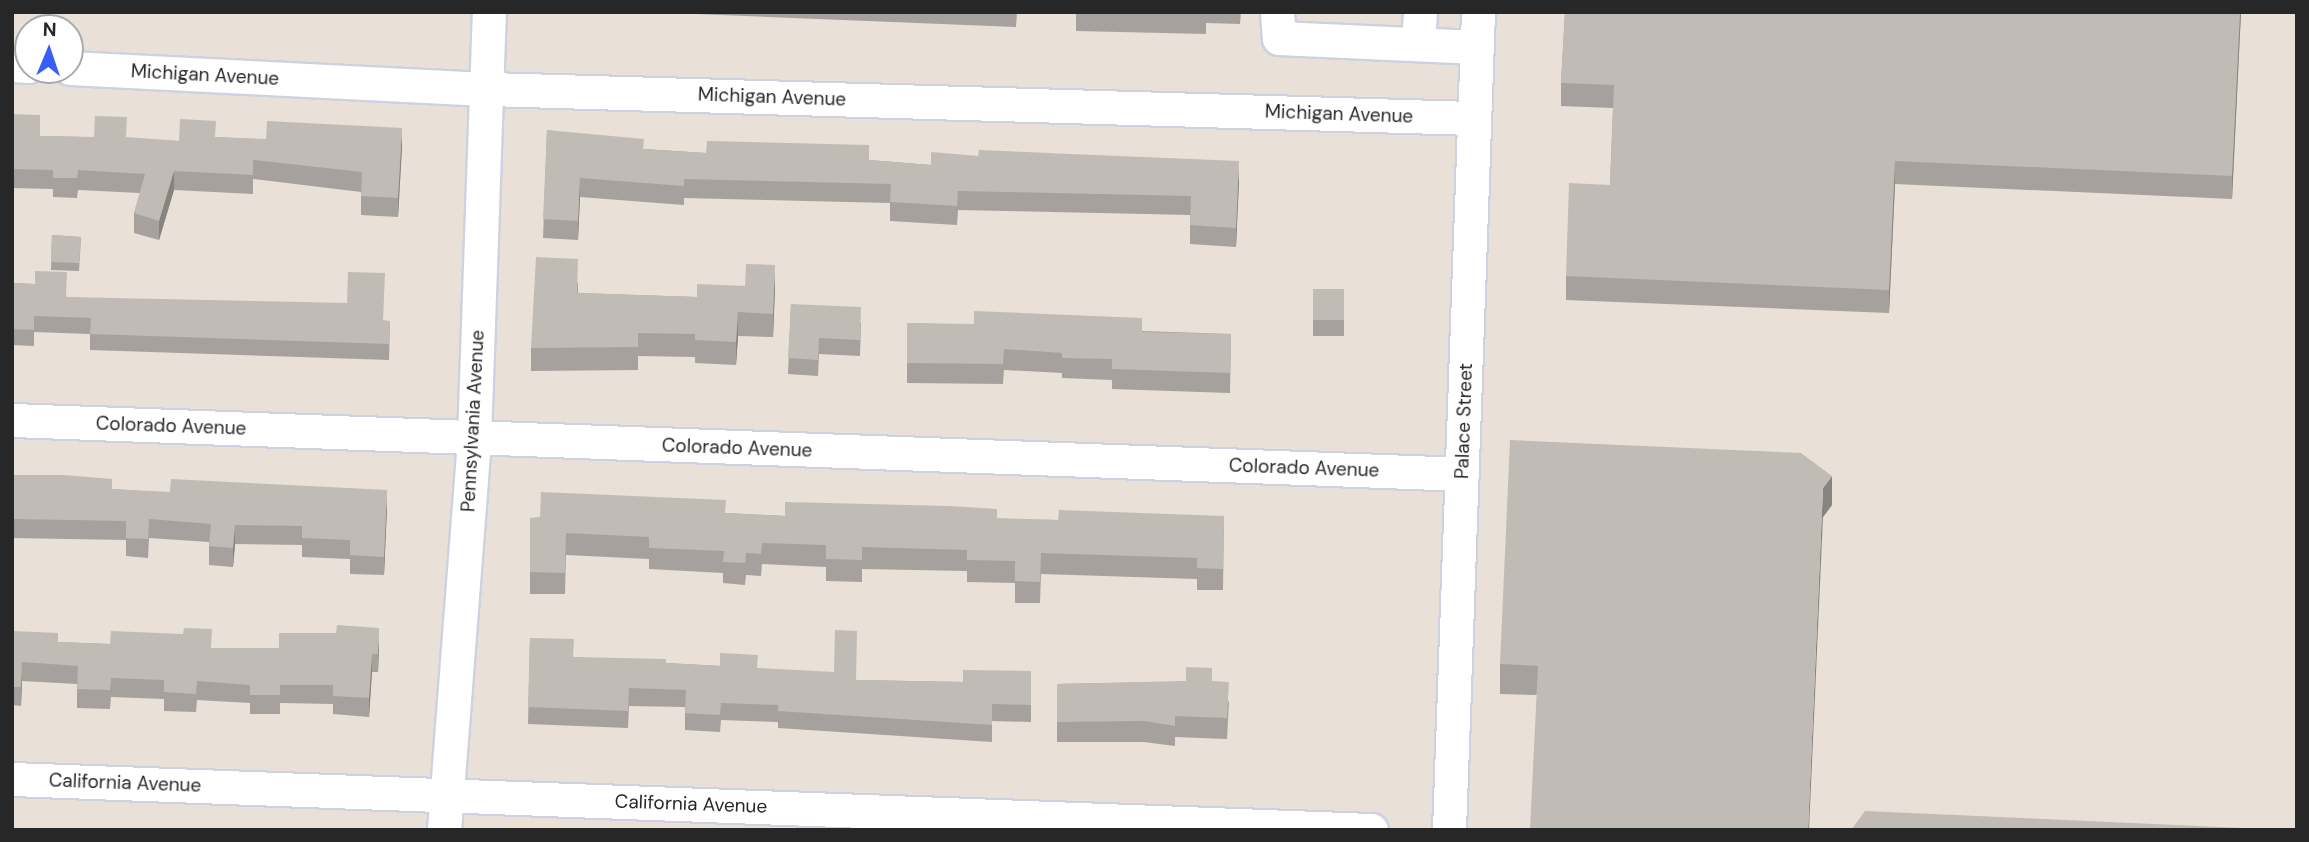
<!DOCTYPE html>
<html>
<head>
<meta charset="utf-8">
<style>
  body { margin:0 }
  #map { position:relative; width:2309px; height:842px; overflow:hidden; background:#e9e1d8; font-family:"DM Sans",sans-serif }
  div>[style] { position:absolute }
  [style*='--x'] { left:calc(var(--x)*1px); top:calc(var(--y)*1px); width:calc(var(--w)*1px); rotate:calc(var(--a)*1deg) }
  .roads { filter:drop-shadow(2px 0 #cdd1e0) drop-shadow(-2px 0 #cdd1e0) drop-shadow(0 2px #cdd1e0) drop-shadow(0 -2px #cdd1e0) }
  .minor>* { height:33px; margin:-16.5px; padding:0 16.5px; transform-origin:16.5px; border-radius:16.5px; background:#fff }
  .wall>* { inset:0; background:#a6a19c }
  .shaded-wall>* { inset:0; background:#87837f }
  .building>* { inset:0; background:#c1bbb5 }
  span { translate:-50% -50%; white-space:nowrap; text-align:center; line-height:1.15; -webkit-text-stroke:7px #fff; paint-order:stroke }
  .street-label { font-size:19px; color:#272727 }
  .frame { position:absolute; inset:0; border:14px solid #272727; pointer-events:none }
  .north { position:absolute; left:14px; top:14px; width:70px; height:70px; box-sizing:border-box; background:#fff; border:2px solid #a9a9a9; border-radius:50%; rotate:2deg; font-size:19px; font-weight:700; line-height:28px; text-align:center; color:#272727 }
  .north::after { content:''; display:block; margin:auto; width:24px; height:32px; background:#375ef7; clip-path:polygon(50% 0,100% 100%,50% 72%,0 100%) }
</style>
</head>
<body>
<div id="map">
  <div class="roads">
    <div class="minor">
      <div style="--x:1277;--y:12;--w:26;--a:86"></div>
      <div style="--x:1279;--y:38;--w:198;--a:2.6"></div>
      <div style="--x:1418;--y:42;--w:30;--a:-86"></div>
      <div style="--x:12;--y:65;--w:16;--a:4"></div>
      <div style="--x:70;--y:68;--w:420;--a:2.9"></div>
      <div style="--x:489;--y:89;--w:985;--a:1.69"></div>
      <div style="--x:12;--y:420;--w:1451;--a:2.13"></div>
      <div style="--x:12;--y:779;--w:1360;--a:2.15"></div>
      <div style="--x:444;--y:830;--w:393;--a:-85.6"></div>
      <div style="--x:474;--y:438;--w:426;--a:-88"></div>
      <div style="--x:1449;--y:830;--w:819;--a:-87.97"></div>
    </div>
  </div>
  <div class="wall">
    <div style="clip-path:polygon(646px 12px,1017px 12px,1016px 27px)"></div>
    <div style="clip-path:polygon(1076px 12px,1241px 12px,1240px 24px,1206px 23px,1206px 34px,1076px 31px)"></div>
    <div style="clip-path:polygon(1565px 12px,2241px 12px,2232px 199px,1895px 184px,1889px 313px,1566px 300px,1566px 276px,1610px 185px,1613px 108px,1561px 106px,1561px 83px)"></div>
    <div style="clip-path:polygon(12px 114px,40px 136px,127px 138px,179px 141px,216px 137px,402px 147px,398px 217px,361px 215px,361px 192px,253px 179px,253px 194px,174px 190px,159px 240px,134px 233px,134px 213px,140px 193px,78px 190px,77px 198px,53px 197px,53px 189px,12px 188px)"></div>
    <div style="clip-path:polygon(547px 130px,644px 149px,706px 153px,869px 160px,931px 165px,1239px 181px,1236px 247px,1190px 244px,1190px 215px,958px 210px,957px 225px,890px 221px,890px 203px,684px 198px,684px 205px,580px 197px,578px 240px,543px 238px)"></div>
    <div style="clip-path:polygon(52px 235px,81px 237px,79px 271px,51px 270px)"></div>
    <div style="clip-path:polygon(578px 282px,578px 293px,697px 297px,775px 288px,773px 337px,738px 336px,736px 365px,695px 363px,695px 357px,638px 356px,638px 370px,531px 371px,531px 348px)"></div>
    <div style="clip-path:polygon(12px 283px,35px 284px,67px 297px,390px 321px,389px 360px,90px 350px,90px 334px,34px 332px,34px 346px,12px 345px)"></div>
    <div style="clip-path:polygon(1313px 289px,1344px 289px,1344px 336px,1313px 336px)"></div>
    <div style="clip-path:polygon(791px 304px,861px 323px,860px 356px,819px 354px,818px 376px,788px 374px)"></div>
    <div style="clip-path:polygon(907px 323px,1231px 334px,1230px 393px,1112px 389px,1112px 380px,1062px 378px,1062px 373px,1004px 370px,1003px 384px,907px 383px)"></div>
    <div style="clip-path:polygon(12px 475px,112px 489px,387px 508px,384px 575px,350px 574px,350px 559px,302px 557px,302px 545px,235px 544px,233px 567px,209px 565px,209px 542px,149px 538px,148px 558px,126px 556px,126px 540px,12px 538px)"></div>
    <div style="clip-path:polygon(1832px 505px,1823px 517px,1536px 695px,1500px 694px,1500px 664px)"></div>
    <div style="clip-path:polygon(726px 513px,785px 516px,1058px 520px,1224px 516px,1223px 590px,1197px 590px,1197px 579px,1041px 574px,1040px 603px,1015px 603px,1015px 583px,967px 582px,967px 571px,862px 569px,862px 582px,826px 581px,826px 567px,762px 564px,761px 576px,746px 575px,745px 585px,723px 583px,723px 573px,649px 569px,649px 559px,566px 555px,565px 594px,530px 594px,530px 518px)"></div>
    <div style="clip-path:polygon(12px 631px,58px 642px,212px 648px,279px 648px,379px 646px,378px 672px,372px 672px,369px 717px,333px 714px,333px 704px,280px 703px,280px 714px,250px 714px,250px 703px,197px 700px,196px 712px,164px 711px,164px 699px,111px 697px,110px 709px,77px 708px,77px 684px,22px 681px,21px 706px,12px 705px)"></div>
    <div style="clip-path:polygon(530px 638px,574px 657px,666px 663px,758px 668px,856px 680px,963px 682px,1031px 671px,1031px 722px,992px 721px,992px 742px,778px 728px,778px 722px,721px 720px,720px 732px,685px 730px,685px 707px,629px 706px,628px 728px,528px 724px)"></div>
    <div style="clip-path:polygon(1212px 681px,1229px 702px,1227px 739px,1175px 737px,1175px 746px,1144px 742px,1057px 742px,1057px 684px)"></div>
  </div>
  <div class="shaded-wall">
    <div style="clip-path:polygon(2240px 12px,2241px 12px,2232px 199px,2232px 176px)"></div>
    <div style="clip-path:polygon(402px 128px,402px 147px,398px 217px,398px 198px)"></div>
    <div style="clip-path:polygon(1239px 161px,1239px 181px,1236px 247px,1236px 228px)"></div>
    <div style="clip-path:polygon(1895px 161px,1895px 184px,1889px 313px,1889px 290px)"></div>
    <div style="clip-path:polygon(174px 171px,174px 190px,159px 240px,159px 221px)"></div>
    <div style="clip-path:polygon(580px 178px,580px 197px,578px 240px,578px 221px)"></div>
    <div style="clip-path:polygon(775px 265px,775px 288px,773px 337px,773px 314px)"></div>
    <div style="clip-path:polygon(738px 312px,738px 336px,736px 365px,736px 342px)"></div>
    <div style="clip-path:polygon(1832px 476px,1832px 505px,1823px 517px,1809px 830px,1808px 830px,1823px 488px)"></div>
    <div style="clip-path:polygon(387px 490px,387px 508px,384px 575px,384px 557px)"></div>
    <div style="clip-path:polygon(235px 525px,235px 544px,233px 567px,233px 548px)"></div>
    <div style="clip-path:polygon(379px 628px,379px 646px,378px 672px,378px 654px)"></div>
    <div style="clip-path:polygon(372px 654px,372px 672px,369px 717px,369px 698px)"></div>
    <div style="clip-path:polygon(22px 662px,22px 681px,21px 706px,21px 687px)"></div>
  </div>
  <div class="building">
    <div style="clip-path:polygon(1139px 12px,1206px 12px,1206px 14px)"></div>
    <div style="clip-path:polygon(1565px 12px,2240px 12px,2232px 176px,1895px 161px,1889px 290px,1566px 276px,1569px 183px,1610px 185px,1614px 85px,1561px 83px)"></div>
    <div style="clip-path:polygon(12px 114px,40px 115px,40px 136px,94px 137px,95px 116px,127px 117px,126px 137px,179px 141px,180px 119px,216px 121px,215px 137px,266px 139px,267px 121px,402px 128px,398px 198px,361px 196px,362px 172px,253px 160px,253px 175px,174px 171px,159px 221px,134px 213px,145px 174px,78px 170px,77px 178px,53px 178px,53px 170px,12px 169px)"></div>
    <div style="clip-path:polygon(547px 130px,644px 139px,643px 149px,706px 153px,707px 141px,869px 145px,869px 160px,931px 165px,931px 152px,978px 156px,979px 150px,1239px 161px,1236px 228px,1190px 225px,1191px 196px,958px 191px,957px 206px,890px 202px,891px 184px,684px 179px,684px 186px,580px 178px,578px 221px,543px 219px)"></div>
    <div style="clip-path:polygon(52px 235px,81px 237px,79px 263px,51px 262px)"></div>
    <div style="clip-path:polygon(536px 257px,578px 259px,577px 293px,697px 297px,697px 284px,745px 286px,746px 264px,775px 265px,773px 314px,738px 312px,736px 342px,695px 340px,695px 334px,638px 333px,638px 347px,531px 348px)"></div>
    <div style="clip-path:polygon(35px 271px,67px 272px,66px 297px,347px 303px,348px 272px,385px 273px,383px 321px,390px 321px,389px 344px,90px 334px,91px 318px,34px 316px,34px 330px,12px 329px,12px 283px,35px 284px)"></div>
    <div style="clip-path:polygon(1313px 289px,1344px 289px,1344px 320px,1313px 320px)"></div>
    <div style="clip-path:polygon(791px 304px,861px 307px,860px 340px,819px 338px,818px 360px,788px 358px)"></div>
    <div style="clip-path:polygon(974px 311px,1142px 318px,1142px 332px,1231px 334px,1230px 373px,1112px 369px,1112px 359px,1062px 358px,1062px 353px,1004px 349px,1003px 364px,907px 363px,907px 323px,974px 324px)"></div>
    <div style="clip-path:polygon(1510px 440px,1801px 453px,1832px 476px,1823px 488px,1808px 830px,1530px 830px,1538px 666px,1500px 664px)"></div>
    <div style="clip-path:polygon(12px 475px,64px 475px,112px 479px,112px 489px,170px 492px,171px 479px,387px 490px,384px 557px,350px 555px,350px 540px,302px 538px,302px 526px,235px 525px,233px 548px,209px 546px,211px 524px,149px 519px,148px 539px,126px 538px,126px 521px,12px 519px)"></div>
    <div style="clip-path:polygon(541px 492px,726px 500px,725px 513px,785px 516px,785px 502px,950px 506px,997px 509px,997px 518px,1058px 520px,1059px 510px,1224px 516px,1223px 569px,1197px 568px,1197px 558px,1041px 553px,1040px 582px,1015px 581px,1015px 561px,967px 560px,967px 550px,862px 547px,862px 560px,826px 559px,826px 545px,762px 543px,761px 554px,746px 553px,745px 563px,723px 562px,724px 551px,649px 548px,649px 537px,566px 533px,565px 573px,530px 572px,530px 518px,540px 517px)"></div>
    <div style="clip-path:polygon(337px 625px,379px 628px,378px 654px,372px 654px,369px 698px,333px 696px,333px 685px,280px 685px,280px 695px,250px 695px,250px 685px,197px 681px,196px 694px,164px 692px,164px 680px,111px 678px,110px 690px,77px 689px,78px 666px,22px 662px,21px 687px,12px 687px,12px 631px,58px 633px,58px 642px,110px 644px,111px 631px,183px 634px,184px 628px,212px 629px,211px 648px,279px 648px,279px 633px,336px 633px)"></div>
    <div style="clip-path:polygon(835px 630px,857px 631px,856px 680px,963px 682px,963px 670px,1031px 671px,1031px 705px,992px 704px,992px 725px,778px 711px,778px 705px,721px 703px,720px 715px,685px 713px,686px 690px,629px 688px,628px 711px,528px 707px,530px 638px,574px 639px,573px 657px,666px 659px,666px 663px,720px 666px,720px 653px,758px 655px,757px 668px,834px 672px)"></div>
    <div style="clip-path:polygon(1186px 667px,1212px 668px,1212px 681px,1229px 682px,1227px 718px,1175px 716px,1175px 726px,1144px 721px,1057px 722px,1057px 684px,1186px 681px)"></div>
    <div style="clip-path:polygon(1865px 811px,2287px 830px,1851px 830px)"></div>
  </div>
  <div class="street-label">
    <span style="left:205px;top:75px;rotate:3deg">Michigan Avenue</span>
    <span style="left:772px;top:97px;rotate:2deg">Michigan Avenue</span>
    <span style="left:1339px;top:114px;rotate:2deg">Michigan Avenue</span>
    <span style="left:473px;top:421px;rotate:-87deg">Pennsylvania Avenue</span>
    <span style="left:1464px;top:421px;rotate:-88deg">Palace Street</span>
    <span style="left:171px;top:426px;rotate:2deg">Colorado Avenue</span>
    <span style="left:737px;top:448px;rotate:2deg">Colorado Avenue</span>
    <span style="left:1304px;top:468px;rotate:2deg">Colorado Avenue</span>
    <span style="left:125px;top:783px;rotate:2deg">California Avenue</span>
    <span style="left:691px;top:804px;rotate:2deg">California Avenue</span>
  </div>
  <div class="frame"></div>
  <div class="north">N</div>
</div>
</body>
</html>
